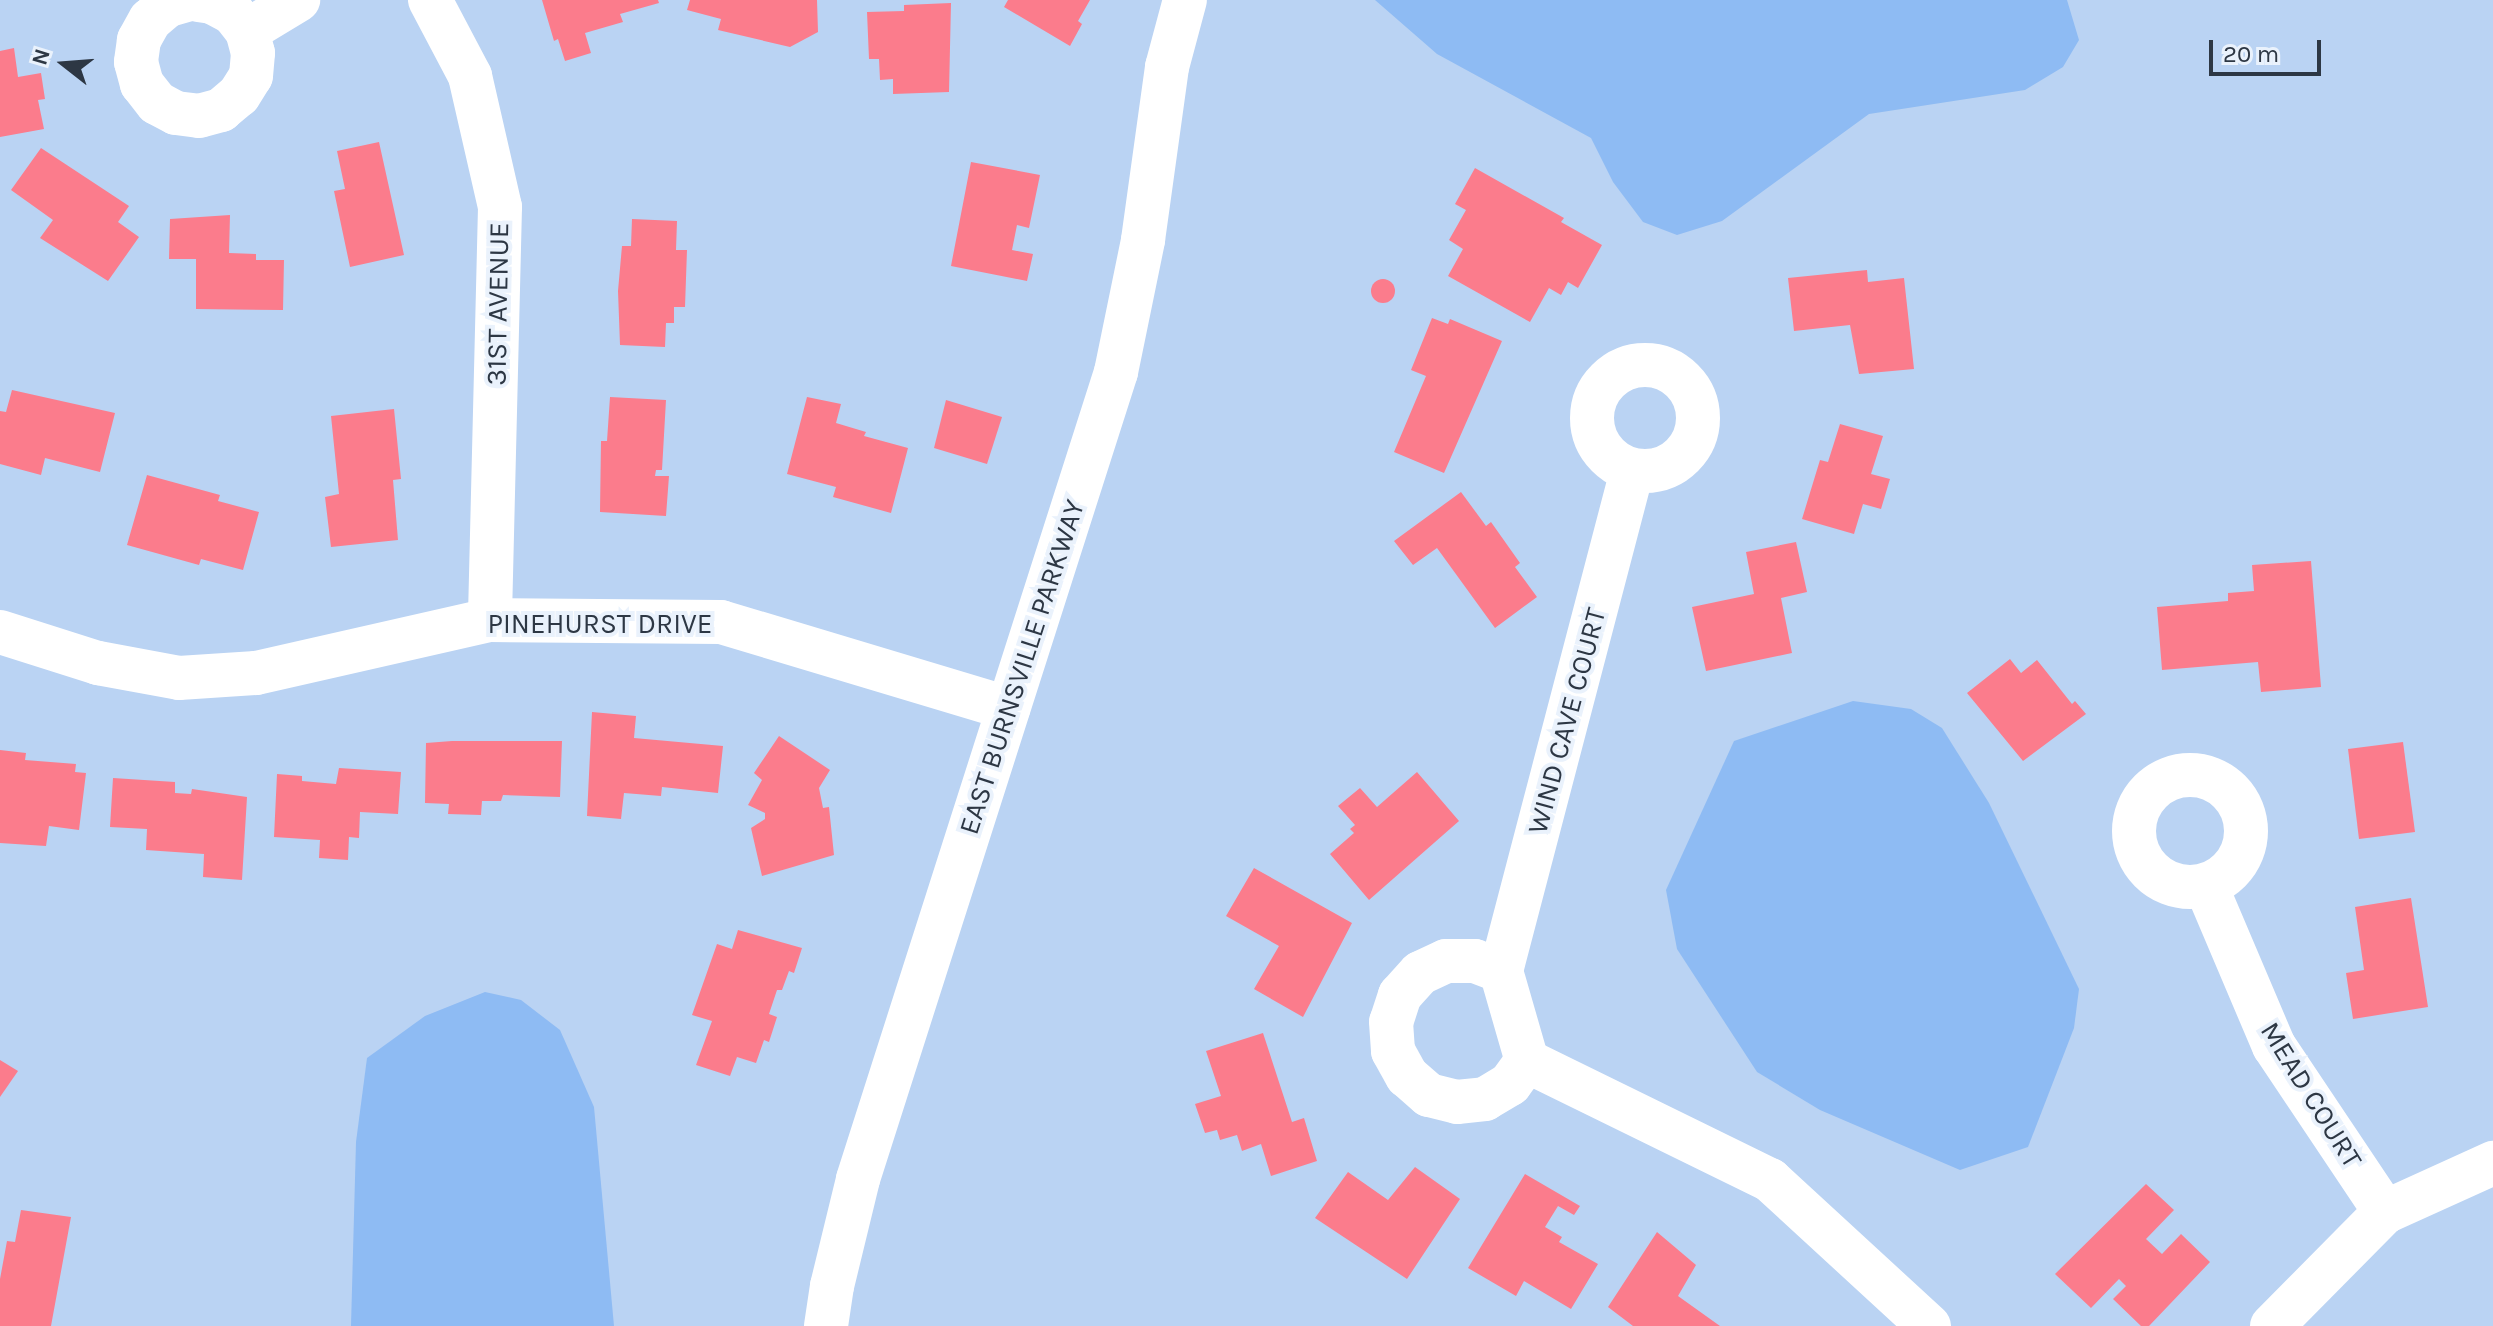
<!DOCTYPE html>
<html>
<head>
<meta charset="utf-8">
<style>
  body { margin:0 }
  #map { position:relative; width:2493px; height:1326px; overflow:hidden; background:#bad3f3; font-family:Karla,sans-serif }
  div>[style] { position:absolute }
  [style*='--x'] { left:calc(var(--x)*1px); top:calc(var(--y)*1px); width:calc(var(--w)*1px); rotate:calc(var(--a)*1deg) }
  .water>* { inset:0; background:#8ebbf3 }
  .building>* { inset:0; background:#fb7c8c }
  .round { border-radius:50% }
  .street>* { height:44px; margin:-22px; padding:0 22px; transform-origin:22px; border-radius:22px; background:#fff }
  .street>.ring { margin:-22px; padding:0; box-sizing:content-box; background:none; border:44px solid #fff; border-radius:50% }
  .secondary>* { height:44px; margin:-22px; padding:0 22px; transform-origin:22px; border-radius:22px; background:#fff }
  span { translate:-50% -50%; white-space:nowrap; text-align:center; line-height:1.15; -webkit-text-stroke:8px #eaf2fc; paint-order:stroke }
  .street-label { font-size:28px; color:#2d3744 }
  .north { position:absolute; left:24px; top:24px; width:80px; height:80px; -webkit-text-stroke:6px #eaf2fc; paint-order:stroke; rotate:287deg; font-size:22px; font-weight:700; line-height:32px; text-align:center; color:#2d3744 }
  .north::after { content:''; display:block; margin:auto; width:28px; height:36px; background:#2d3744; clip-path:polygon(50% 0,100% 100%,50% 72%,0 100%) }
  .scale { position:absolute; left:2209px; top:40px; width:112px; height:36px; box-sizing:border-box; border:4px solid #2d3744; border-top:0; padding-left:10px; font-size:24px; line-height:28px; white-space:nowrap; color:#2d3744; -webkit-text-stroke:6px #eaf2fc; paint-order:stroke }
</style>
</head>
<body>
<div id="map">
  <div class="water">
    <div style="clip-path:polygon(1375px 0,2067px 0,2079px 40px,2063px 67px,2025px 90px,1869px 114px,1722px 221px,1677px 235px,1643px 222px,1613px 182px,1591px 138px,1437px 54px)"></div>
    <div style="clip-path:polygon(1853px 701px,1911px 709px,1942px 728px,1989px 803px,2079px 989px,2074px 1028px,2028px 1147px,1960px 1170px,1820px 1110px,1757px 1072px,1677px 949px,1666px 890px,1734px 741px)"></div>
    <div style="clip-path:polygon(485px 992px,521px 1000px,560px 1030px,594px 1107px,614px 1326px,351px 1326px,356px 1142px,367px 1058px,425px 1016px)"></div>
  </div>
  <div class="building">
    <div style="clip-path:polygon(542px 0,658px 0,659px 3px,620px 14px,623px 22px,585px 33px,591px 53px,565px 61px,558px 39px,554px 41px)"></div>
    <div style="clip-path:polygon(690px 0,817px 0,818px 32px,790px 47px,718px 30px,721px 19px,687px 10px)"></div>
    <div style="clip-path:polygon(1008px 0,1090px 0,1078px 21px,1082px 24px,1070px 46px,1004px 7px)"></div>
    <div style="clip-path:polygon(951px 3px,949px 92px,893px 94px,893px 79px,880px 80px,879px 59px,869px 59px,867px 12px,904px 11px,904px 5px)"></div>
    <div style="clip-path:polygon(14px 48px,18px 77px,41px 73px,45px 99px,38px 100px,44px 129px,0 137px,0 51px)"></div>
    <div style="clip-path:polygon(379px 142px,404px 255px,350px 267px,334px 191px,345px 189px,337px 151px)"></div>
    <div style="clip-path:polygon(41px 148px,129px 206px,118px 222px,139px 237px,108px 281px,40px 238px,53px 220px,11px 190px)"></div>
    <div style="clip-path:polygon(971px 162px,1040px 175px,1029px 228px,1017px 225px,1012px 250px,1033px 254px,1027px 281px,951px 266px)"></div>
    <div style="clip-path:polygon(1475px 168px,1564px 218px,1561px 222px,1602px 245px,1578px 288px,1568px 282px,1561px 295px,1549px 288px,1530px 322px,1448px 276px,1463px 249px,1449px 240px,1466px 210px,1455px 204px)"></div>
    <div style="clip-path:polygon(230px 215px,229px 253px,256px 254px,256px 260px,284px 260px,283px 310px,196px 309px,196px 259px,169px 259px,170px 219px)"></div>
    <div style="clip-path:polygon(632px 219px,677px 221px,676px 250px,687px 250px,685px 307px,674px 307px,674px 323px,666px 323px,665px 347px,620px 345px,618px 291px,622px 246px,631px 246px)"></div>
    <div style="clip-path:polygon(1867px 270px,1868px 282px,1904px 278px,1914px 369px,1859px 374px,1850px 325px,1794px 331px,1788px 278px)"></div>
    <div class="round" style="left:1371px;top:279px;width:24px;height:24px"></div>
    <div style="clip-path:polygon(1432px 318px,1448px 324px,1450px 319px,1502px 341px,1444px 473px,1394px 452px,1426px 376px,1411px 370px)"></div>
    <div style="clip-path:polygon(12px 390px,115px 413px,100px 472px,45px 458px,41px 475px,0 464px,0 411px,6px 412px)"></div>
    <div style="clip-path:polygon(610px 397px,666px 400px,662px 470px,656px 470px,655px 476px,669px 476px,666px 516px,600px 512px,601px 441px,607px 441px)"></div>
    <div style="clip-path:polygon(807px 397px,841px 404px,836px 423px,866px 432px,864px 436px,908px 448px,891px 513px,833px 497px,836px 487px,787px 474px)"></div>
    <div style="clip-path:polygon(946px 400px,1002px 417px,987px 464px,934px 448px)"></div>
    <div style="clip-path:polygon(394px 409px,401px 479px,393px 480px,398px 540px,331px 547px,325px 497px,339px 494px,331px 416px)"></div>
    <div style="clip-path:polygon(1840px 424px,1883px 436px,1871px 474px,1890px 479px,1881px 509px,1863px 504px,1854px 534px,1802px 519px,1820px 460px,1828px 462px)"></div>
    <div style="clip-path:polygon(147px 475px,220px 495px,218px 501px,259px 512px,243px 570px,201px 559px,199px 565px,127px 545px)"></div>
    <div style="clip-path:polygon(1461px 492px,1486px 526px,1491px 522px,1520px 563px,1515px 567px,1537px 597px,1495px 628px,1437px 548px,1413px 565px,1394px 541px)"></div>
    <div style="clip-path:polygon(1796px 542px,1807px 592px,1781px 598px,1792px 653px,1706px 671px,1692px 607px,1754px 594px,1746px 552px)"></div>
    <div style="clip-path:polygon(2311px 561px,2321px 687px,2261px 692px,2258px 662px,2162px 670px,2157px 607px,2228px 601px,2228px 593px,2254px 591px,2252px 565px)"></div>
    <div style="clip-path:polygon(2010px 659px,2021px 673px,2037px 660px,2072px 704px,2075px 701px,2086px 714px,2023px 761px,1967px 693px)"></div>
    <div style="clip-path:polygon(592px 712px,636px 716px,634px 738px,723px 746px,718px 793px,662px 787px,661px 796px,624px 793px,621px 819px,587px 816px)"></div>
    <div style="clip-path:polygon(779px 736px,830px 770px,819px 788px,823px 808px,829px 807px,834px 855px,762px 876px,751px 828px,765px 819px,765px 813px,748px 805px,762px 780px,754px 773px)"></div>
    <div style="clip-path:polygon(452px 741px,562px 741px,560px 797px,503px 795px,501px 801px,482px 801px,481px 815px,448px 814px,449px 804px,425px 803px,426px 743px)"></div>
    <div style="clip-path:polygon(2403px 742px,2415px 832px,2359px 839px,2348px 749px)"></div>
    <div style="clip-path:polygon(0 750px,26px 753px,25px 760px,76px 764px,75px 772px,86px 773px,79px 830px,49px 826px,46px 846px,0 843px)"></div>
    <div style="clip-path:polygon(339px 768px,401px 772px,398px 814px,360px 812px,359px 838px,349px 837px,348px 860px,319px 858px,320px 840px,274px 837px,277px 774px,302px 776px,302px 781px,336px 784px)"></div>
    <div style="clip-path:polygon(1417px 772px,1459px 821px,1369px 900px,1330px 854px,1354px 833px,1350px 829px,1355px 825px,1338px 806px,1360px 788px,1377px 807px)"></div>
    <div style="clip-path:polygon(113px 778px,175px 782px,175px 793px,191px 794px,192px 789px,247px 797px,242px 880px,203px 877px,204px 854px,146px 850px,147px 829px,110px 827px)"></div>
    <div style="clip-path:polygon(1254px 868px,1352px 923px,1303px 1017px,1254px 989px,1279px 946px,1226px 916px)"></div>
    <div style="clip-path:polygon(2411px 898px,2428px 1007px,2353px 1019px,2346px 973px,2364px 970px,2355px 907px)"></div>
    <div style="clip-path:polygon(738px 930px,802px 948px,794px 973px,789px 971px,782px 990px,777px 990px,769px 1014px,777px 1017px,769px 1042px,764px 1040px,756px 1063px,737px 1057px,730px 1076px,696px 1065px,712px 1021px,692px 1015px,717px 944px,732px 949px)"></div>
    <div style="clip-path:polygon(1263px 1033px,1292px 1122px,1304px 1118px,1317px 1161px,1271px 1176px,1261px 1144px,1242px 1151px,1237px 1135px,1220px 1140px,1217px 1130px,1205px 1133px,1195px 1104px,1221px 1096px,1206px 1051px)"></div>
    <div style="clip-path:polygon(0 1060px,18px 1071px,0 1097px)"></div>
    <div style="clip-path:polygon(1415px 1167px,1460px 1199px,1407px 1279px,1315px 1218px,1348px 1172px,1388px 1200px)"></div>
    <div style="clip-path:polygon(1525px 1174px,1580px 1206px,1574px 1215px,1558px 1206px,1545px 1227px,1562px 1237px,1559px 1242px,1598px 1264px,1571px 1309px,1524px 1281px,1516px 1296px,1468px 1268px)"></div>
    <div style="clip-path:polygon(2146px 1184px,2174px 1210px,2146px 1239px,2162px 1254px,2181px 1234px,2210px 1262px,2149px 1326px,2141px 1326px,2113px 1299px,2126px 1286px,2119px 1279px,2091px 1308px,2055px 1274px)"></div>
    <div style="clip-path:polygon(21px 1210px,71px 1217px,51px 1326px,0 1326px,0 1279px,7px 1241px,15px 1242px)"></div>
    <div style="clip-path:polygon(1657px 1232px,1696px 1265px,1678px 1296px,1720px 1326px,1633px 1326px,1608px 1307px)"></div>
  </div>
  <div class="street">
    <div style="--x:186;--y:0;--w:19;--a:164"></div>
    <div style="--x:168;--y:5;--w:23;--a:140"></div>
    <div style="--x:150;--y:20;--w:23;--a:119"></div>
    <div style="--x:139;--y:40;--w:22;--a:98"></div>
    <div style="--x:136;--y:62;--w:23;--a:75"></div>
    <div style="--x:142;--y:84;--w:24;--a:52"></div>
    <div style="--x:157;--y:103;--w:21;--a:28"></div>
    <div style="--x:176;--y:113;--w:23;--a:7"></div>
    <div style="--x:199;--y:116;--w:23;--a:-15"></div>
    <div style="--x:221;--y:110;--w:23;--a:-40"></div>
    <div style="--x:239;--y:95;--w:22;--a:-58"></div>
    <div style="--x:251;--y:76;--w:23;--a:-85"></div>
    <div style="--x:253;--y:53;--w:23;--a:-105"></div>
    <div style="--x:247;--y:31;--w:23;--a:-128"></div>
    <div style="--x:233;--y:13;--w:24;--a:-152"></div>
    <div style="--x:212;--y:2;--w:14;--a:-172"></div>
    <div style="--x:430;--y:0;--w:86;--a:62.2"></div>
    <div style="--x:470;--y:76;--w:134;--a:77.1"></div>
    <div style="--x:500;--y:207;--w:413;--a:91.4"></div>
    <div style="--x:247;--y:31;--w:60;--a:-31.3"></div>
    <div class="ring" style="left:1592px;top:365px;width:62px;height:62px"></div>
    <div style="--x:1632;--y:471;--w:517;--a:104.68"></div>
    <div style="--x:1501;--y:971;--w:94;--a:73.9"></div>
    <div style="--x:1527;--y:1061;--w:271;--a:26.1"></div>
    <div style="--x:1770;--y:1180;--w:216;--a:42.6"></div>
    <div style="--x:0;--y:632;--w:103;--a:17.6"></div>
    <div style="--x:98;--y:663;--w:82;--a:10.5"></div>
    <div style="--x:179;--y:678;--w:77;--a:-3.7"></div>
    <div style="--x:256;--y:673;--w:240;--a:-12.8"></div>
    <div style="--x:490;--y:620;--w:231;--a:0.5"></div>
    <div style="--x:721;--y:622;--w:300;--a:16.7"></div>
    <div class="ring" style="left:2134px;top:775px;width:68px;height:68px"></div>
    <div style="--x:2206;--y:886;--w:174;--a:67"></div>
    <div style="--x:2274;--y:1046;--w:200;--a:56.2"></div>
    <div style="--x:1501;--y:971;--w:28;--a:-159"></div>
    <div style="--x:1475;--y:961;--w:29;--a:180"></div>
    <div style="--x:1446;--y:961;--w:29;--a:155"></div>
    <div style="--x:1420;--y:973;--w:30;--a:132"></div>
    <div style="--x:1400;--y:995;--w:28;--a:108"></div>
    <div style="--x:1391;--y:1022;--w:29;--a:86"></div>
    <div style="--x:1393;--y:1051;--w:29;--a:61"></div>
    <div style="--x:1407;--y:1076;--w:29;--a:41"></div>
    <div style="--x:1429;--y:1095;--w:29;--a:14"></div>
    <div style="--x:1457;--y:1102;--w:28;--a:-6"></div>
    <div style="--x:1485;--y:1099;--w:29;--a:-31"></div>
    <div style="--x:1510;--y:1084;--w:29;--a:-54"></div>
    <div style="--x:2272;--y:1326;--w:161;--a:-45.3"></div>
    <div style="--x:2385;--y:1212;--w:119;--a:-24.4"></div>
  </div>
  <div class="secondary">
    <div style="--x:826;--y:1326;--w:40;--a:-81.5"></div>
    <div style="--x:832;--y:1286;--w:110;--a:-76.3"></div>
    <div style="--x:858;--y:1179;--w:847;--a:-72.27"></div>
    <div style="--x:1116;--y:372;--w:135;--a:-78.4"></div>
    <div style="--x:1143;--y:240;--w:175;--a:-82.1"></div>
    <div style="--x:1167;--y:67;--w:69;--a:-75"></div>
  </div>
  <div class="street-label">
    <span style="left:498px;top:304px;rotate:-89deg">31ST AVENUE</span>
    <span style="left:600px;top:624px">PINEHURST DRIVE</span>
    <span style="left:1022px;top:667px;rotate:-72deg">EAST BURNSVILLE PARKWAY</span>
    <span style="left:1567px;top:721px;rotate:-75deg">WIND CAVE COURT</span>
    <span style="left:2311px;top:1095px;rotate:58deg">MEAD COURT</span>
  </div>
  <div class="north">N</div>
  <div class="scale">20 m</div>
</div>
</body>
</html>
